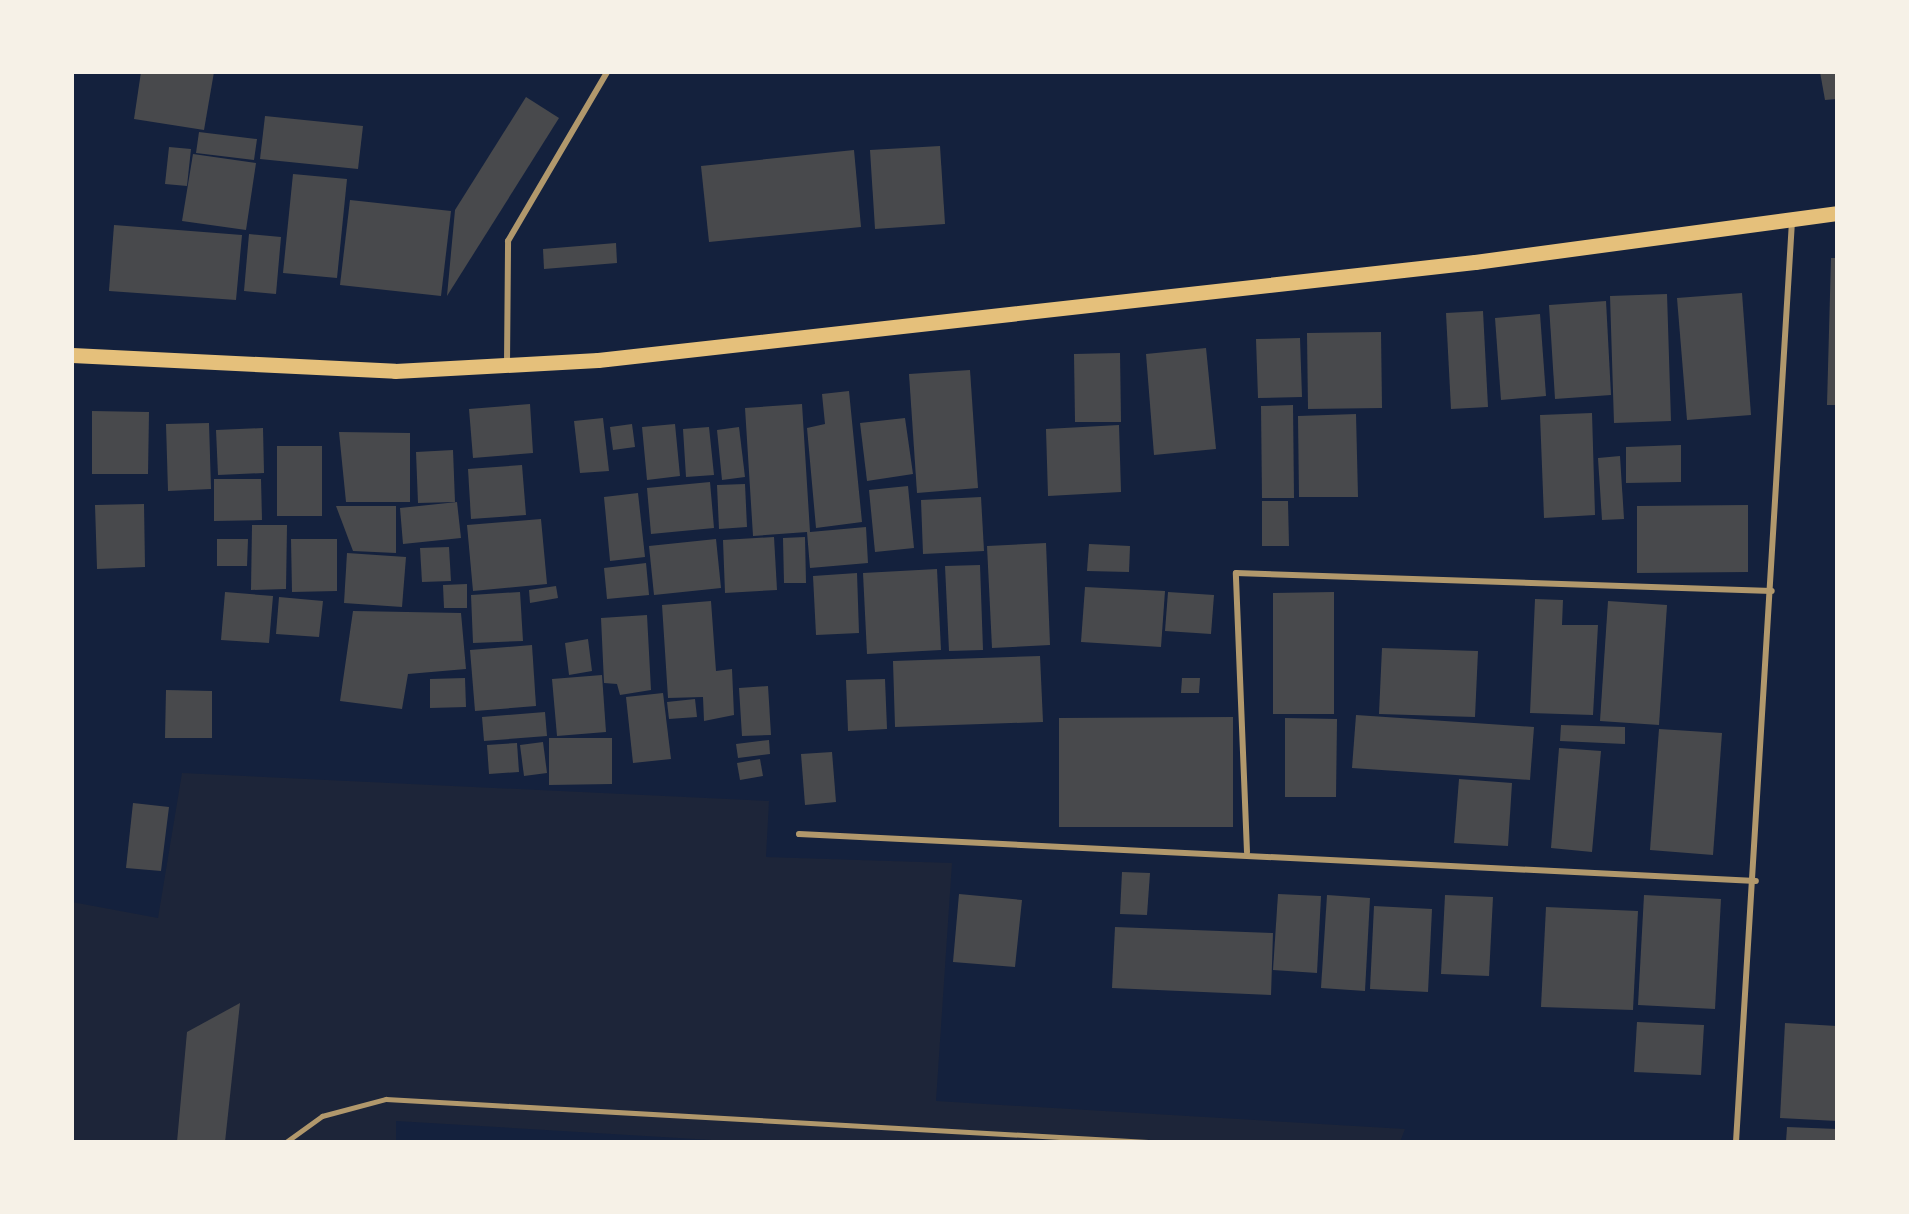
<!DOCTYPE html>
<html>
<head>
<meta charset="utf-8">
<style>
  body { margin:0 }
  #map { position:relative; width:1909px; height:1214px; overflow:hidden; background:#14213d; font-family:"Titillium Web",sans-serif }
  div>[style] { position:absolute }
  [style*='--x'] { left:calc(var(--x)*1px); top:calc(var(--y)*1px); width:calc(var(--w)*1px); rotate:calc(var(--a)*1deg) }
  .green>* { inset:0; background:#1d2539 }
  .building>* { inset:0; background:#48494c }
  .service>* { height:4.5px; margin:-2.25px; padding:0 2.25px; transform-origin:2.25px; border-radius:2.25px; background:#b1986c }
  .minor>* { height:6px; margin:-3px; padding:0 3px; transform-origin:3px; border-radius:3px; background:#b1986c }
  .primary>* { height:15px; margin:-7.5px; padding:0 7.5px; transform-origin:7.5px; border-radius:7.5px; background:#e5c07b }
  span { translate:-50% -50%; white-space:nowrap; text-align:center; line-height:1.15; -webkit-text-stroke:5px #f6f1e7; paint-order:stroke }
  .frame { position:absolute; inset:0; border:74px solid #f6f1e7; pointer-events:none }
</style>
</head>
<body>
<div id="map">
  <div class="green">
    <div style="clip-path:polygon(182px 773px,769px 801px,766px 857px,952px 863px,936px 1101px,1405px 1129px,1400px 1142px,745px 1142px,396px 1121px,396px 1142px,72px 1142px,72px 902px,158px 918px)"></div>
  </div>
  <div class="building">
    <div style="clip-path:polygon(141px 72px,214px 72px,204px 130px,134px 119px)"></div>
    <div style="clip-path:polygon(1820px 72px,1837px 72px,1837px 99px,1825px 100px)"></div>
    <div style="clip-path:polygon(526px 97px,559px 118px,447px 296px,455px 210px)"></div>
    <div style="clip-path:polygon(265px 116px,363px 126px,358px 169px,260px 159px)"></div>
    <div style="clip-path:polygon(199px 132px,257px 139px,254px 160px,196px 153px)"></div>
    <div style="clip-path:polygon(940px 146px,945px 224px,875px 229px,870px 150px)"></div>
    <div style="clip-path:polygon(169px 147px,191px 149px,187px 186px,165px 184px)"></div>
    <div style="clip-path:polygon(854px 150px,861px 227px,709px 242px,701px 166px)"></div>
    <div style="clip-path:polygon(193px 154px,256px 163px,246px 230px,182px 221px)"></div>
    <div style="clip-path:polygon(293px 174px,347px 179px,337px 278px,283px 273px)"></div>
    <div style="clip-path:polygon(350px 200px,451px 211px,441px 296px,340px 285px)"></div>
    <div style="clip-path:polygon(114px 225px,242px 235px,236px 300px,109px 291px)"></div>
    <div style="clip-path:polygon(249px 234px,281px 237px,276px 294px,244px 291px)"></div>
    <div style="clip-path:polygon(616px 243px,617px 263px,544px 269px,543px 249px)"></div>
    <div style="clip-path:polygon(1831px 258px,1837px 258px,1837px 405px,1827px 405px)"></div>
    <div style="clip-path:polygon(1742px 293px,1751px 415px,1687px 420px,1677px 298px)"></div>
    <div style="clip-path:polygon(1667px 294px,1671px 421px,1614px 423px,1610px 296px)"></div>
    <div style="clip-path:polygon(1606px 301px,1611px 395px,1555px 399px,1549px 305px)"></div>
    <div style="clip-path:polygon(1483px 311px,1488px 407px,1451px 409px,1446px 313px)"></div>
    <div style="clip-path:polygon(1540px 314px,1546px 396px,1501px 400px,1495px 318px)"></div>
    <div style="clip-path:polygon(1381px 332px,1382px 408px,1308px 409px,1307px 333px)"></div>
    <div style="clip-path:polygon(1300px 338px,1302px 397px,1258px 398px,1256px 339px)"></div>
    <div style="clip-path:polygon(1206px 348px,1216px 449px,1154px 455px,1146px 354px)"></div>
    <div style="clip-path:polygon(1120px 353px,1121px 422px,1075px 422px,1074px 354px)"></div>
    <div style="clip-path:polygon(970px 370px,978px 488px,917px 493px,909px 374px)"></div>
    <div style="clip-path:polygon(849px 391px,862px 522px,816px 528px,807px 428px,825px 424px,822px 394px)"></div>
    <div style="clip-path:polygon(530px 404px,533px 453px,473px 458px,469px 409px)"></div>
    <div style="clip-path:polygon(802px 404px,810px 532px,866px 527px,868px 563px,810px 568px,807px 532px,753px 536px,745px 408px)"></div>
    <div style="clip-path:polygon(1293px 405px,1294px 498px,1262px 498px,1261px 406px)"></div>
    <div style="clip-path:polygon(92px 411px,149px 412px,148px 474px,92px 474px)"></div>
    <div style="clip-path:polygon(1592px 413px,1595px 515px,1544px 518px,1540px 415px)"></div>
    <div style="clip-path:polygon(1356px 414px,1358px 497px,1299px 497px,1298px 416px)"></div>
    <div style="clip-path:polygon(603px 418px,609px 471px,580px 473px,574px 421px)"></div>
    <div style="clip-path:polygon(905px 418px,913px 474px,867px 481px,860px 423px)"></div>
    <div style="clip-path:polygon(209px 423px,211px 489px,168px 491px,166px 424px)"></div>
    <div style="clip-path:polygon(632px 424px,635px 447px,613px 450px,610px 427px)"></div>
    <div style="clip-path:polygon(675px 424px,680px 476px,647px 480px,642px 427px)"></div>
    <div style="clip-path:polygon(1119px 425px,1121px 492px,1048px 496px,1046px 429px)"></div>
    <div style="clip-path:polygon(709px 427px,714px 475px,686px 477px,683px 429px)"></div>
    <div style="clip-path:polygon(739px 427px,745px 477px,722px 480px,717px 430px)"></div>
    <div style="clip-path:polygon(263px 428px,264px 473px,218px 475px,216px 430px)"></div>
    <div style="clip-path:polygon(339px 432px,410px 433px,410px 502px,346px 502px)"></div>
    <div style="clip-path:polygon(1681px 445px,1681px 482px,1626px 483px,1626px 447px)"></div>
    <div style="clip-path:polygon(277px 446px,322px 446px,322px 516px,277px 516px)"></div>
    <div style="clip-path:polygon(453px 450px,455px 502px,418px 503px,416px 452px)"></div>
    <div style="clip-path:polygon(1620px 456px,1624px 519px,1602px 520px,1598px 458px)"></div>
    <div style="clip-path:polygon(522px 465px,526px 515px,471px 519px,468px 469px)"></div>
    <div style="clip-path:polygon(214px 479px,261px 479px,262px 520px,214px 521px)"></div>
    <div style="clip-path:polygon(710px 482px,714px 528px,651px 534px,647px 488px)"></div>
    <div style="clip-path:polygon(745px 484px,747px 527px,719px 529px,717px 485px)"></div>
    <div style="clip-path:polygon(908px 486px,914px 548px,875px 552px,869px 490px)"></div>
    <div style="clip-path:polygon(638px 493px,645px 557px,610px 561px,604px 497px)"></div>
    <div style="clip-path:polygon(981px 497px,984px 551px,923px 554px,921px 500px)"></div>
    <div style="clip-path:polygon(1262px 501px,1288px 501px,1289px 546px,1262px 546px)"></div>
    <div style="clip-path:polygon(457px 502px,461px 538px,403px 544px,400px 508px)"></div>
    <div style="clip-path:polygon(144px 504px,145px 567px,97px 569px,95px 505px)"></div>
    <div style="clip-path:polygon(1748px 505px,1748px 572px,1637px 573px,1637px 506px)"></div>
    <div style="clip-path:polygon(336px 506px,396px 506px,396px 553px,353px 551px)"></div>
    <div style="clip-path:polygon(541px 519px,547px 584px,473px 591px,467px 525px)"></div>
    <div style="clip-path:polygon(252px 525px,287px 525px,286px 589px,251px 590px)"></div>
    <div style="clip-path:polygon(774px 537px,777px 590px,725px 593px,723px 540px)"></div>
    <div style="clip-path:polygon(805px 537px,806px 583px,784px 583px,783px 538px)"></div>
    <div style="clip-path:polygon(217px 539px,248px 539px,247px 566px,217px 566px)"></div>
    <div style="clip-path:polygon(291px 539px,337px 539px,337px 591px,292px 592px)"></div>
    <div style="clip-path:polygon(716px 539px,721px 588px,654px 595px,649px 546px)"></div>
    <div style="clip-path:polygon(1046px 543px,1050px 645px,992px 648px,987px 546px)"></div>
    <div style="clip-path:polygon(1089px 544px,1130px 546px,1129px 572px,1087px 571px)"></div>
    <div style="clip-path:polygon(449px 547px,451px 581px,422px 582px,420px 548px)"></div>
    <div style="clip-path:polygon(347px 553px,406px 557px,402px 607px,344px 603px)"></div>
    <div style="clip-path:polygon(646px 563px,649px 595px,607px 599px,604px 568px)"></div>
    <div style="clip-path:polygon(980px 565px,983px 650px,949px 651px,945px 566px)"></div>
    <div style="clip-path:polygon(937px 569px,941px 650px,867px 654px,863px 573px)"></div>
    <div style="clip-path:polygon(857px 573px,859px 633px,816px 635px,813px 576px)"></div>
    <div style="clip-path:polygon(467px 584px,467px 608px,444px 608px,443px 585px)"></div>
    <div style="clip-path:polygon(556px 586px,558px 598px,530px 603px,529px 590px)"></div>
    <div style="clip-path:polygon(1085px 587px,1165px 591px,1161px 647px,1081px 642px)"></div>
    <div style="clip-path:polygon(225px 592px,273px 596px,269px 643px,221px 640px)"></div>
    <div style="clip-path:polygon(520px 592px,523px 641px,473px 643px,471px 595px)"></div>
    <div style="clip-path:polygon(1168px 592px,1214px 595px,1211px 634px,1165px 631px)"></div>
    <div style="clip-path:polygon(1334px 592px,1334px 714px,1273px 714px,1273px 593px)"></div>
    <div style="clip-path:polygon(279px 597px,323px 601px,319px 637px,276px 634px)"></div>
    <div style="clip-path:polygon(1535px 599px,1563px 600px,1562px 625px,1598px 625px,1593px 715px,1530px 713px)"></div>
    <div style="clip-path:polygon(711px 601px,716px 671px,732px 669px,734px 715px,704px 721px,703px 697px,668px 698px,662px 605px)"></div>
    <div style="clip-path:polygon(1608px 601px,1667px 605px,1659px 725px,1600px 721px)"></div>
    <div style="clip-path:polygon(353px 611px,461px 613px,466px 669px,408px 674px,402px 709px,340px 701px)"></div>
    <div style="clip-path:polygon(647px 615px,651px 690px,620px 695px,617px 684px,604px 683px,601px 618px)"></div>
    <div style="clip-path:polygon(588px 639px,592px 671px,569px 675px,565px 643px)"></div>
    <div style="clip-path:polygon(532px 645px,536px 706px,475px 711px,470px 650px)"></div>
    <div style="clip-path:polygon(1382px 648px,1478px 651px,1475px 717px,1379px 714px)"></div>
    <div style="clip-path:polygon(1040px 656px,1043px 722px,895px 727px,893px 661px)"></div>
    <div style="clip-path:polygon(602px 675px,606px 732px,557px 736px,552px 679px)"></div>
    <div style="clip-path:polygon(465px 678px,466px 707px,430px 708px,430px 679px)"></div>
    <div style="clip-path:polygon(1182px 678px,1200px 678px,1199px 693px,1181px 693px)"></div>
    <div style="clip-path:polygon(885px 679px,887px 729px,848px 731px,846px 680px)"></div>
    <div style="clip-path:polygon(768px 686px,771px 735px,742px 736px,739px 688px)"></div>
    <div style="clip-path:polygon(166px 690px,212px 691px,212px 738px,165px 738px)"></div>
    <div style="clip-path:polygon(663px 693px,671px 759px,633px 763px,626px 697px)"></div>
    <div style="clip-path:polygon(695px 699px,697px 717px,669px 719px,667px 702px)"></div>
    <div style="clip-path:polygon(545px 712px,547px 736px,484px 741px,482px 717px)"></div>
    <div style="clip-path:polygon(1356px 715px,1534px 727px,1530px 780px,1352px 768px)"></div>
    <div style="clip-path:polygon(1233px 717px,1233px 827px,1059px 827px,1059px 718px)"></div>
    <div style="clip-path:polygon(1285px 718px,1337px 719px,1336px 797px,1285px 797px)"></div>
    <div style="clip-path:polygon(1561px 725px,1625px 727px,1625px 744px,1560px 741px)"></div>
    <div style="clip-path:polygon(1659px 729px,1722px 733px,1713px 855px,1650px 850px)"></div>
    <div style="clip-path:polygon(549px 738px,612px 738px,612px 784px,549px 785px)"></div>
    <div style="clip-path:polygon(769px 740px,770px 754px,738px 758px,736px 744px)"></div>
    <div style="clip-path:polygon(543px 742px,547px 773px,524px 776px,520px 745px)"></div>
    <div style="clip-path:polygon(517px 743px,519px 772px,489px 774px,487px 745px)"></div>
    <div style="clip-path:polygon(1559px 748px,1601px 751px,1592px 852px,1551px 848px)"></div>
    <div style="clip-path:polygon(832px 752px,836px 802px,805px 805px,801px 754px)"></div>
    <div style="clip-path:polygon(760px 759px,763px 776px,740px 780px,737px 763px)"></div>
    <div style="clip-path:polygon(1459px 779px,1512px 783px,1508px 846px,1454px 843px)"></div>
    <div style="clip-path:polygon(133px 803px,169px 807px,161px 871px,126px 868px)"></div>
    <div style="clip-path:polygon(1122px 872px,1150px 873px,1147px 915px,1120px 914px)"></div>
    <div style="clip-path:polygon(959px 894px,1022px 900px,1015px 967px,953px 962px)"></div>
    <div style="clip-path:polygon(1278px 894px,1321px 896px,1317px 973px,1273px 970px)"></div>
    <div style="clip-path:polygon(1327px 895px,1370px 898px,1365px 991px,1321px 988px)"></div>
    <div style="clip-path:polygon(1445px 895px,1493px 897px,1489px 976px,1441px 974px)"></div>
    <div style="clip-path:polygon(1644px 895px,1721px 899px,1715px 1009px,1638px 1005px)"></div>
    <div style="clip-path:polygon(1374px 906px,1432px 909px,1428px 992px,1370px 989px)"></div>
    <div style="clip-path:polygon(1546px 907px,1638px 911px,1633px 1010px,1541px 1007px)"></div>
    <div style="clip-path:polygon(1115px 927px,1273px 933px,1271px 995px,1112px 988px)"></div>
    <div style="clip-path:polygon(240px 1003px,225px 1142px,177px 1142px,187px 1032px)"></div>
    <div style="clip-path:polygon(1637px 1022px,1704px 1025px,1701px 1075px,1634px 1072px)"></div>
    <div style="clip-path:polygon(1785px 1023px,1837px 1026px,1837px 1121px,1780px 1118px)"></div>
    <div style="clip-path:polygon(1787px 1127px,1837px 1129px,1837px 1142px,1786px 1142px)"></div>
  </div>
  <div class="service">
    <div style="--x:286;--y:1142;--w:44;--a:-35.8"></div>
    <div style="--x:322;--y:1116;--w:66;--a:-14.9"></div>
    <div style="--x:386;--y:1099;--w:763;--a:3.23"></div>
  </div>
  <div class="minor">
    <div style="--x:507;--y:364;--w:123;--a:-89.5"></div>
    <div style="--x:508;--y:241;--w:196;--a:-59.6"></div>
    <div style="--x:799;--y:834;--w:958;--a:2.81"></div>
    <div style="--x:1247;--y:852;--w:279;--a:-92.3"></div>
    <div style="--x:1236;--y:573;--w:536;--a:1.92"></div>
    <div style="--x:1736;--y:1142;--w:924;--a:-86.52"></div>
  </div>
  <div class="primary">
    <div style="--x:72;--y:355;--w:323;--a:2.8"></div>
    <div style="--x:395;--y:371;--w:203;--a:-3.1"></div>
    <div style="--x:598;--y:360;--w:882;--a:-6.38"></div>
    <div style="--x:1475;--y:262;--w:365;--a:-7.7"></div>
  </div>
  <div class="frame"></div>
</div>
</body>
</html>
